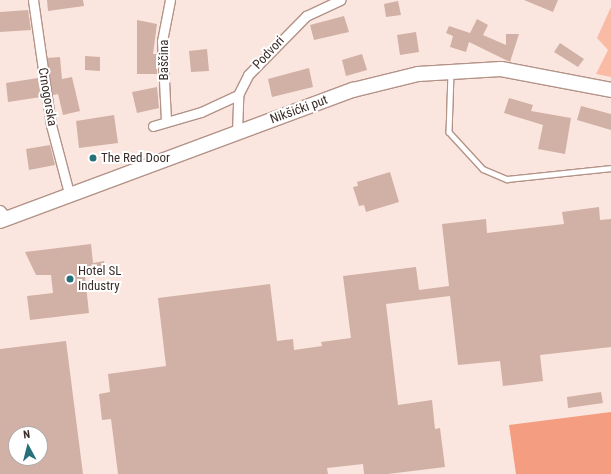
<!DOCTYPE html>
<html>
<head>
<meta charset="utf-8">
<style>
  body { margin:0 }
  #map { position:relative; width:611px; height:474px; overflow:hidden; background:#fbe6df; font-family:"Roboto Condensed",sans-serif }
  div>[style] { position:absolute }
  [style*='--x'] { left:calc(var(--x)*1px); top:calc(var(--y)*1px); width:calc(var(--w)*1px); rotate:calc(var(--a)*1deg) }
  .green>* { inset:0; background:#fabba6 }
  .forest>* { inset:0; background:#f49d80 }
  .building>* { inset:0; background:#d1b0a5 }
  .roads { filter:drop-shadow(1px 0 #b39388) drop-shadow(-1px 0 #b39388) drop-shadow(0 1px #b39388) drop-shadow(0 -1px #b39388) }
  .service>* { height:4.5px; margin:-2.25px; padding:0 2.25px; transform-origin:2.25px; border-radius:2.25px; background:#fff }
  .minor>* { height:9px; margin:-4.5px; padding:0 4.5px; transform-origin:4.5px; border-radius:4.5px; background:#fff }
  .primary>* { height:14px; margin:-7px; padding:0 7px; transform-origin:7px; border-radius:7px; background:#fff }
  .dots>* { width:11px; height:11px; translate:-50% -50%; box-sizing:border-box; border:2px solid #fff; border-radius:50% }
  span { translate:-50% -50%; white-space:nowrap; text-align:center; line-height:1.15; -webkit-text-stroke:4px #fff; paint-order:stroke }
  .street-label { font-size:13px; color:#3b2e2a }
  .poi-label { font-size:13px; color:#3b2e2a }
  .left { translate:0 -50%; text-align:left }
  .north { position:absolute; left:8px; top:426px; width:40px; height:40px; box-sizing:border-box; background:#fff; border:1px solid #b1abaa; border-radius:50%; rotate:353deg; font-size:11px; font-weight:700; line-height:16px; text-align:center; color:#3b2e2a }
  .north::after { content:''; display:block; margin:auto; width:14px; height:18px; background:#267079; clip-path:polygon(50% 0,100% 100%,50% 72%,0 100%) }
</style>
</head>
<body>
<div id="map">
  <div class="green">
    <div style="clip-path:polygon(611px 7px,611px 77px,596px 74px,608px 50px,597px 38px)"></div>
  </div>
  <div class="forest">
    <div style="clip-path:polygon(611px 412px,611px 474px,516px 474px,509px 425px)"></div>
  </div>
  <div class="building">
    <div style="clip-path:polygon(47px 0,83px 0,84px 6px,48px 11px)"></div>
    <div style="clip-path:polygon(524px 0,558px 0,553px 12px)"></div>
    <div style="clip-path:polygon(398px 1px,401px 15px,386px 17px,384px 4px)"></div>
    <div style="clip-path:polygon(28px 10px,31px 30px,0 32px,0 12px)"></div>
    <div style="clip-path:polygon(344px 16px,349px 32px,314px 40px,310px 25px)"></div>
    <div style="clip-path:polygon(477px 19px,488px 25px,483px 35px,506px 45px,506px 34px,519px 34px,510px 62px,469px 42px,466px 52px,450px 47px,453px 36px,446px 33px,449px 26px,470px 33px)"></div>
    <div style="clip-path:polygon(137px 20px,157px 24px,153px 54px,157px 54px,157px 74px,137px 74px)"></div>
    <div style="clip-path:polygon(416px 32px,419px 52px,400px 55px,397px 35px)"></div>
    <div style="clip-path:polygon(560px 43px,584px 59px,578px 67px,554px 52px)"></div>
    <div style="clip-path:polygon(207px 49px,209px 71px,191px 72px,189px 51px)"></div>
    <div style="clip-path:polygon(362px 54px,367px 70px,346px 76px,342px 60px)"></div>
    <div style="clip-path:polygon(85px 56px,100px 57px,100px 71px,85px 70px)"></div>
    <div style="clip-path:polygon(60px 57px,62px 79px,72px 77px,80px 111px,63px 115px,58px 94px,53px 95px,47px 58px)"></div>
    <div style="clip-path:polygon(309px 68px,313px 87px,272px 97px,268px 79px)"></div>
    <div style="clip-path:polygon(38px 78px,41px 97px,8px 102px,6px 83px)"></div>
    <div style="clip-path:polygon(157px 87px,159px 108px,137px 113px,132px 92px)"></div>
    <div style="clip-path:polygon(509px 98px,533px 105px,531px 111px,571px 118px,565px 154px,538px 149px,543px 125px,504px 113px)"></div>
    <div style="clip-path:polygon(581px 106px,611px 114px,611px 130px,577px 120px)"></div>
    <div style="clip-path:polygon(114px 115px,118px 143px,79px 148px,76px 121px)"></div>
    <div style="clip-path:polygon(50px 145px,55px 165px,29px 170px,26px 149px)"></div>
    <div style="clip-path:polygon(390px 172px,399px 202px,366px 212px,364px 205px,359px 206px,353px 187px,358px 186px,357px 182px)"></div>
    <div style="clip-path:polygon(599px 207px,600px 220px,611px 219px,611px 347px,540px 355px,543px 381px,503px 386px,500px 361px,458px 365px,450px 296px,386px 304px,398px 405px,432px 400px,435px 429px,440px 428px,445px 467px,388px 474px,364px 474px,363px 464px,327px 468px,328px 474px,118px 474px,111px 419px,102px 420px,99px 394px,110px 392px,108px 374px,166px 366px,158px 298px,270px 284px,277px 341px,293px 339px,294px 350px,322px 346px,321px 342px,351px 338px,343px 276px,416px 267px,419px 290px,449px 286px,442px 224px,486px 219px,487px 233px,564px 224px,562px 212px)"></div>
    <div style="clip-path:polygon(91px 244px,93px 263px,104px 261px,106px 274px,85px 276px,89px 313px,30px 320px,27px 296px,53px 293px,51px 275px,36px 275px,25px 252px)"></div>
    <div style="clip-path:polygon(evenodd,66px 341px,83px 474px,0 474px,0 349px,66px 341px,16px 434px,40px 434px,40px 458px,16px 458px,16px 434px)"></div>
    <div style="clip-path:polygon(601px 392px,603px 403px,568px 408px,567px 397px)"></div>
  </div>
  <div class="roads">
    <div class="service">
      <div style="--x:451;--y:73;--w:59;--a:91.9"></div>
      <div style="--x:449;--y:132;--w:50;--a:47.4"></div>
      <div style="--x:483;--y:169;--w:26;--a:23"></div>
      <div style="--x:507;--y:179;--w:105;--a:-6"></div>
    </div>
    <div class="minor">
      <div style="--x:33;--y:0;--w:126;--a:81.8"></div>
      <div style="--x:51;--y:125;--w:70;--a:75.2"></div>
      <div style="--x:166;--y:120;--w:79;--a:-92.9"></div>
      <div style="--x:162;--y:41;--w:42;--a:-79"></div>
      <div style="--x:153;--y:126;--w:50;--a:-16.3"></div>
      <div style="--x:201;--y:112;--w:41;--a:-24.7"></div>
      <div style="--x:237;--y:133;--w:38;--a:-88"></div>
      <div style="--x:238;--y:95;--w:22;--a:-63"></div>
      <div style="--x:248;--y:75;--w:83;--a:-45.5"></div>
      <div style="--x:306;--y:16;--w:38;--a:-25"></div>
      <div style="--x:0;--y:210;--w:11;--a:49"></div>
    </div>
    <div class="primary">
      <div style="--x:0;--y:221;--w:377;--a:-20.4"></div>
      <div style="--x:353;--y:90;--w:67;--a:-13.8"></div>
      <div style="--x:418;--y:74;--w:83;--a:-3.4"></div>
      <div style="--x:501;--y:69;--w:112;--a:10.8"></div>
    </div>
  </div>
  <div class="dots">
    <div style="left:93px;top:158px;background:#267079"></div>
    <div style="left:70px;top:279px;background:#267079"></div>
  </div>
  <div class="street-label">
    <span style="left:269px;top:53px;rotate:-47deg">Podvori</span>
    <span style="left:164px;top:60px;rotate:-90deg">Baščina</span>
    <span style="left:47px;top:97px;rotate:80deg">Crnogorska</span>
    <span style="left:299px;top:110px;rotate:-20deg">Nikšićki put</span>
  </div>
  <div class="poi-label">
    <span class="left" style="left:101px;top:158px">The Red Door</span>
    <span class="left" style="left:78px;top:279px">Hotel SL<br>Industry</span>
  </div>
  <div class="north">N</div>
</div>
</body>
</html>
